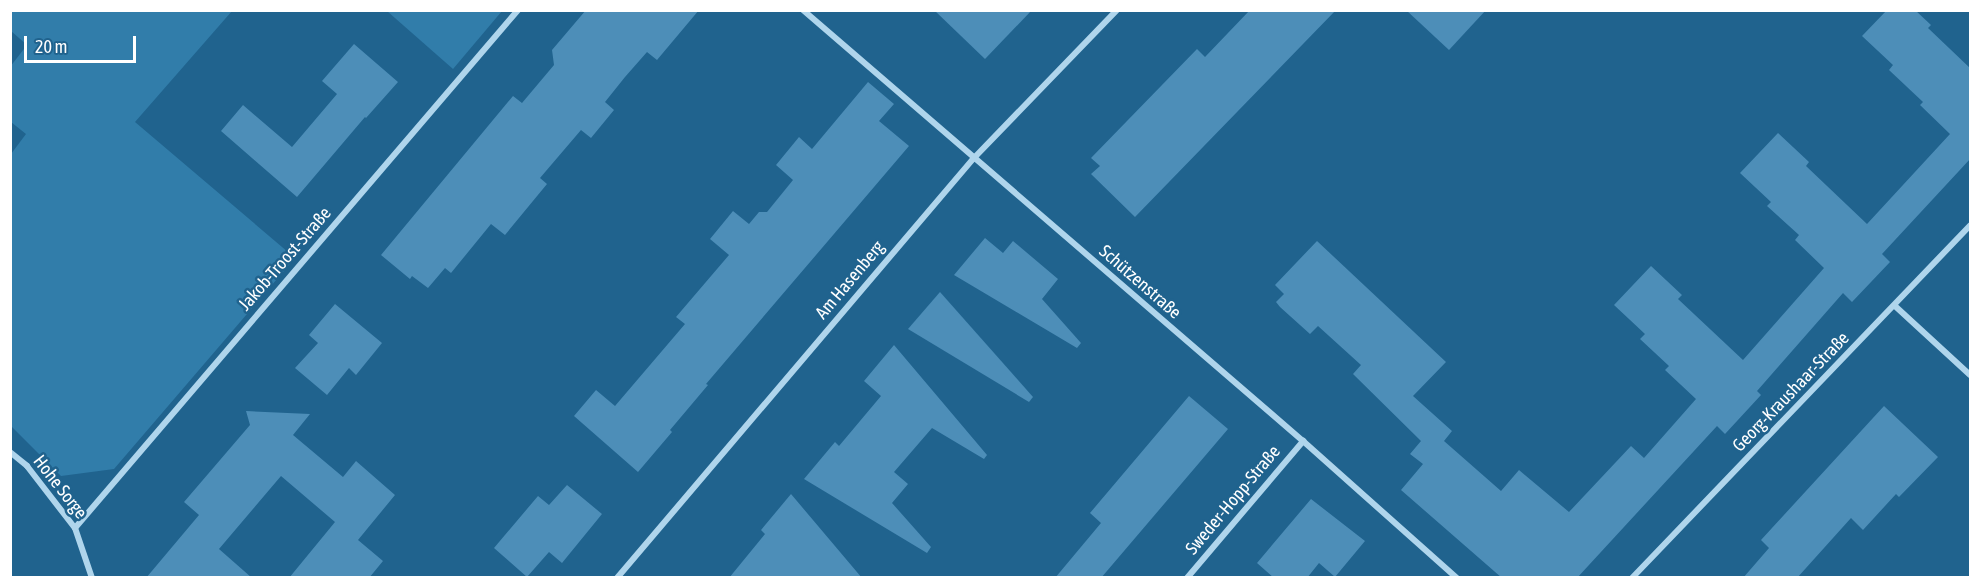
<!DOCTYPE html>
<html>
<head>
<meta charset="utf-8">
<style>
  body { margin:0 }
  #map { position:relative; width:1981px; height:588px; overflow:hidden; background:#20638e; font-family:"Asap Condensed",sans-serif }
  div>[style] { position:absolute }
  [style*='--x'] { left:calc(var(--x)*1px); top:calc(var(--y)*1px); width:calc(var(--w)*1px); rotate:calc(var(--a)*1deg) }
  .green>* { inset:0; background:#317daa }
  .building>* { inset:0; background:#4d8eb8 }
  .minor>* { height:6px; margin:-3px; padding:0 3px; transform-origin:3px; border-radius:3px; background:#afd5ec }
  span { translate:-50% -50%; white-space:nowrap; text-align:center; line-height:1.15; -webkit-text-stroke:5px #20638e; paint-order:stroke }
  .street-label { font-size:18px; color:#fff }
  .frame { position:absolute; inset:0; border:12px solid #fff; pointer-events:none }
  .scale { position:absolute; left:24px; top:36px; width:112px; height:27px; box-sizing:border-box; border:3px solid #fff; border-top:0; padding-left:8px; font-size:18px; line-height:21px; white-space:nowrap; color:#fff; -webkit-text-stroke:4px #20638e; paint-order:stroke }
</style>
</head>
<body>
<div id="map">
  <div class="green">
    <div style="clip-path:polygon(11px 10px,232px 11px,135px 122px,295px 258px,114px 469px,61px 476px,11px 426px,11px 154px,26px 134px,11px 122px,10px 67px,27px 45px,11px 31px)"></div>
    <div style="clip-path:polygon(387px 11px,502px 11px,453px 69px)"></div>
  </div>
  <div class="building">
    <div style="clip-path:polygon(586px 10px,699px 10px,657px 60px,647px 52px,625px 77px,605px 102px,614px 110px,591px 138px,581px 130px,540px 178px,547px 184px,505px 235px,491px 224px,451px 273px,445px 268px,428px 288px,412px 276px,410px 279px,381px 255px,513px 96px,522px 103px,554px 65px,552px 50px)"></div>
    <div style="clip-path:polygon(934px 10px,1032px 10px,985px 59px)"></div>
    <div style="clip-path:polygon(1250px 10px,1336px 10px,1135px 217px,1091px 174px,1100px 166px,1091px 158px,1197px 49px,1205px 57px)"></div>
    <div style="clip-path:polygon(1406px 10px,1486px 10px,1449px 50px)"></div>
    <div style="clip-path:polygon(1887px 10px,1915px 10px,1931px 25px,1928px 28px,1971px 69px,1971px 158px,1882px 254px,1890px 262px,1852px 302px,1843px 293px,1757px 391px,1761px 395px,1725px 434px,1717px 426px,1577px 578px,1502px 578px,1401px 490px,1423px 464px,1410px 454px,1421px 441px,1353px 374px,1361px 365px,1318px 326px,1310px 334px,1280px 307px,1276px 302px,1284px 294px,1275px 285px,1317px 241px,1446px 362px,1413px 396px,1452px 431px,1444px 441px,1501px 491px,1519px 470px,1569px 512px,1631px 446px,1644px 458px,1696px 399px,1665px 370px,1669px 366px,1640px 339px,1645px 334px,1614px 305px,1651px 266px,1682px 295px,1678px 299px,1743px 360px,1824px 268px,1795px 240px,1799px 235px,1767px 206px,1771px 202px,1740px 173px,1778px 133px,1809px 162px,1806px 166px,1867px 224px,1950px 134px,1920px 105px,1923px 102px,1889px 70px,1893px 65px,1862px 36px)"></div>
    <div style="clip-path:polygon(354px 44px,398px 82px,366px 118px,365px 117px,297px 197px,221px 131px,243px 105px,292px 147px,337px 94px,322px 81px)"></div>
    <div style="clip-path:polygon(868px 82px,894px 104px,879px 121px,909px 146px,706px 384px,708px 385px,670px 430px,672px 432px,638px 472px,574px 416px,596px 390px,615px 406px,685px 324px,676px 317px,729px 255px,710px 239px,733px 211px,749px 224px,759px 212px,767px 212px,793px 180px,776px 165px,799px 137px,812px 149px)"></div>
    <div style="clip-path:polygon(985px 238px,1003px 253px,1013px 241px,1058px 279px,1042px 299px,1081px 343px,1077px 348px,954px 275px)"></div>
    <div style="clip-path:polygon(940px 292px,1033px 397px,1029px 402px,908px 329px)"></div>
    <div style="clip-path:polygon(335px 304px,382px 343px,356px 375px,349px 368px,327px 395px,295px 368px,318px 343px,309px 335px)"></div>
    <div style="clip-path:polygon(894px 345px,987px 455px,984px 459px,932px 428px,894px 472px,908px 484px,892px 503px,931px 547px,927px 553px,804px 479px,835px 442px,839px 446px,881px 396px,864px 381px)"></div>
    <div style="clip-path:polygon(1189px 396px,1228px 429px,1101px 578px,1055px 578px,1101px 523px,1090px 513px)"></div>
    <div style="clip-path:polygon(1884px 406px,1938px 457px,1899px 497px,1896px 494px,1863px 530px,1851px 518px,1797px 578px,1743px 578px,1769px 548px,1761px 540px)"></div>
    <div style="clip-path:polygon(246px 411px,310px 414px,293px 435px,343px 477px,356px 461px,395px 495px,358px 540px,383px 561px,369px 578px,289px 578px,335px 522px,281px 476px,219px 549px,252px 578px,146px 578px,199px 515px,184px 502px,250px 425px)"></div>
    <div style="clip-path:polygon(567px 485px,602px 514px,562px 563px,549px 552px,527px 577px,494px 548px,538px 496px,549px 505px)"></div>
    <div style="clip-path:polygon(791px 494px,862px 578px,729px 578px,765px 534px,761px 530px)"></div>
    <div style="clip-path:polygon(1311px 499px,1365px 541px,1335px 577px,1319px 563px,1307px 578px,1274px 578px,1257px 563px)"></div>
  </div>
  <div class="minor">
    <div style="--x:803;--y:10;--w:660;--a:40.76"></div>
    <div style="--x:1303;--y:441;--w:206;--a:41.7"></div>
    <div style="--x:1895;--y:306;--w:102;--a:42.6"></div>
    <div style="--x:10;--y:452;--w:22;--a:39"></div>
    <div style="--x:27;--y:466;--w:78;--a:52.3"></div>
    <div style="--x:75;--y:528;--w:53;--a:71.2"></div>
    <div style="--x:75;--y:528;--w:682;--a:-49.46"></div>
    <div style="--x:617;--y:578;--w:550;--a:-49.65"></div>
    <div style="--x:973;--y:159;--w:207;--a:-46"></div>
    <div style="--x:1187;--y:578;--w:180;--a:-49.7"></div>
    <div style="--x:1632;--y:578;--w:488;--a:-46.2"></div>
  </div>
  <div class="street-label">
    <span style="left:285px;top:259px;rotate:-49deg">Jakob-Troost-Straße</span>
    <span style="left:850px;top:280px;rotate:-50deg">Am Hasenberg</span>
    <span style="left:1140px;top:282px;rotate:41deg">Schützenstraße</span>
    <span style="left:1791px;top:392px;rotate:-46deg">Georg-Kraushaar-Straße</span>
    <span style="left:60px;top:487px;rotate:52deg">Hohe Sorge</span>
    <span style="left:1233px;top:500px;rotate:-50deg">Sweder-Hopp-Straße</span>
  </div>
  <div class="frame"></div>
  <div class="scale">20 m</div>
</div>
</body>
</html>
